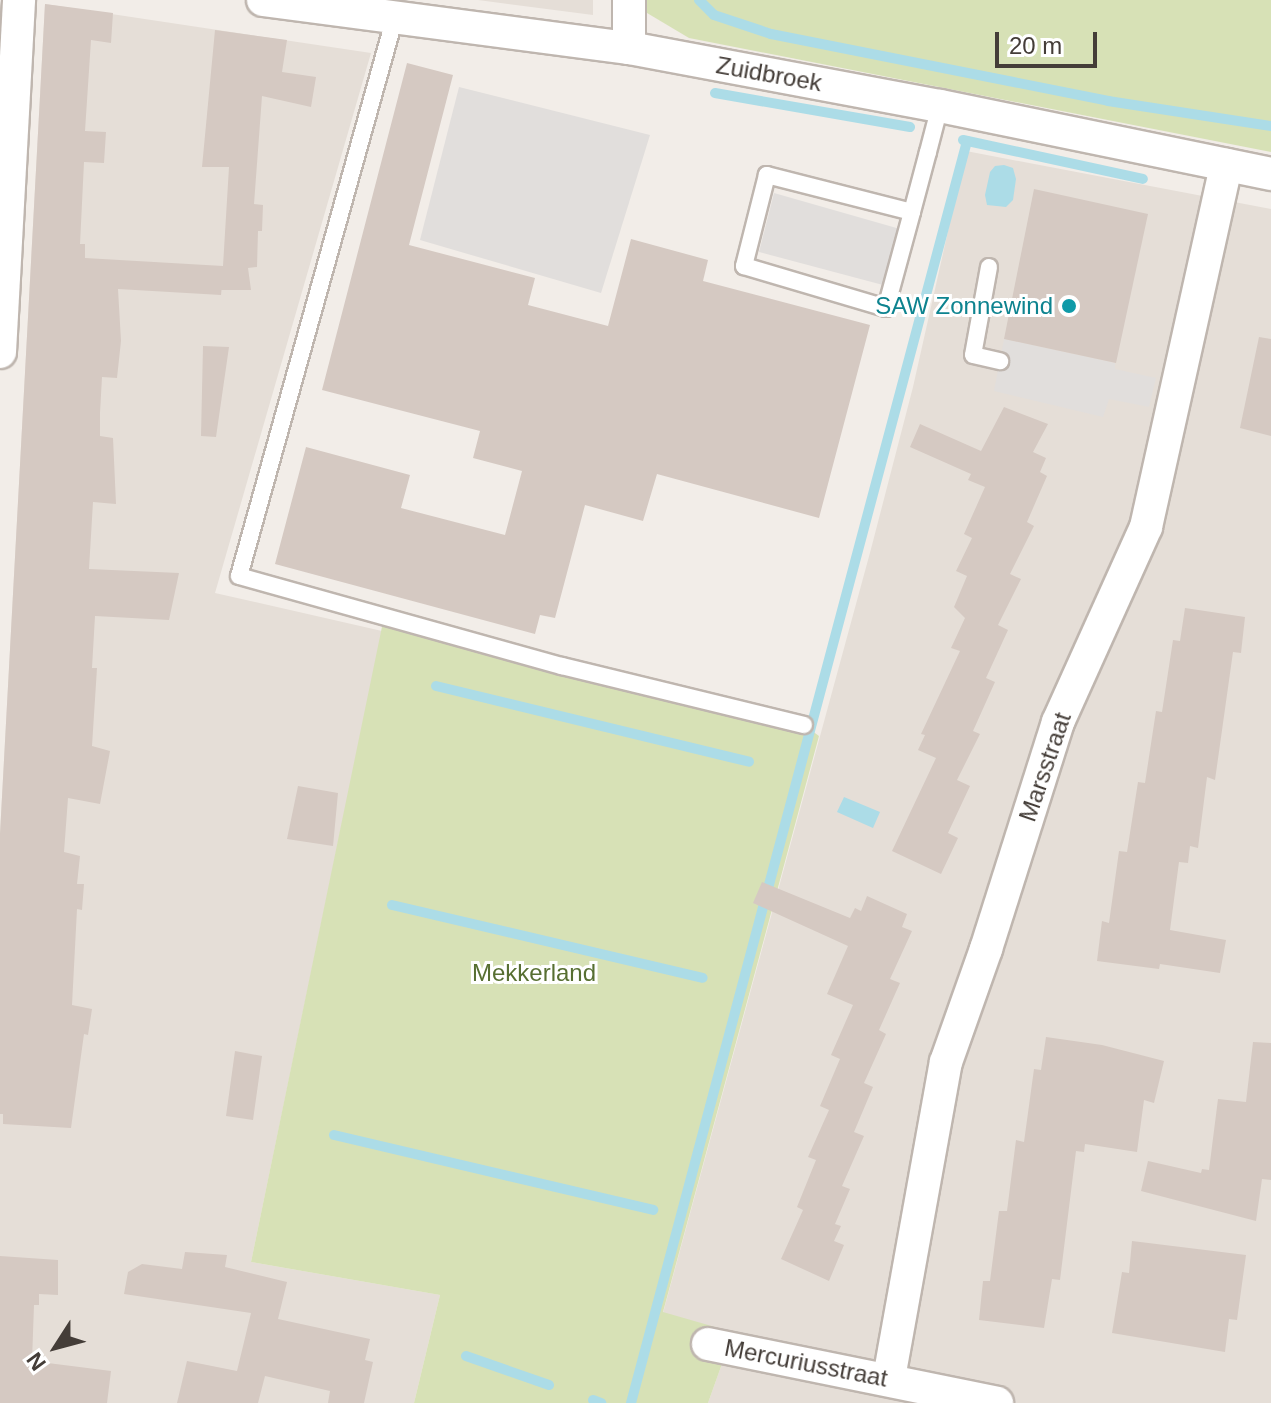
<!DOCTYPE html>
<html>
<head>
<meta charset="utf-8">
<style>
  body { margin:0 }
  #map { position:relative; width:1271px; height:1403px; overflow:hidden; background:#f2ede8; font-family:Arial,sans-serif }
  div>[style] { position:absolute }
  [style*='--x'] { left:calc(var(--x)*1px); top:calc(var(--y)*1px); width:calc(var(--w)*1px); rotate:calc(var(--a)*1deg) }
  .residential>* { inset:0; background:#e5ded7 }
  .green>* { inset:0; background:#d7e1b6 }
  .parking>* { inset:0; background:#e1dedc }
  .water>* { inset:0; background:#acdce7 }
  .stream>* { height:10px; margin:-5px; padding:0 5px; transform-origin:5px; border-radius:5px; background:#acdce7 }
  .building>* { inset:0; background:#d5c9c2 }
  .roads { filter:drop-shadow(2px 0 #bfb6af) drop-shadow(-2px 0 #bfb6af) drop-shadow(0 2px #bfb6af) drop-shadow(0 -2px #bfb6af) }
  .lane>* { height:16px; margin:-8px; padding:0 8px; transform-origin:8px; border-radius:8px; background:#fff }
  .street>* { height:32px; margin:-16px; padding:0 16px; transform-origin:16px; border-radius:16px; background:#fff }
  .dots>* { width:22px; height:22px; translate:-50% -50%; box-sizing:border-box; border:4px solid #fff; border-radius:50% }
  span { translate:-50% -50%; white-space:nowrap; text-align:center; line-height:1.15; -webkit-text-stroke:6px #fff; paint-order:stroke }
  .street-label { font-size:24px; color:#443d38 }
  .culture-label { font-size:24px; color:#0d838f }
  .right { translate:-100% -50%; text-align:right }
  .park-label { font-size:24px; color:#576f32 }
  .north { position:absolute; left:16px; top:1307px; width:80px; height:80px; -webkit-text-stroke:6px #fff; paint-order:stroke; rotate:234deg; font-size:22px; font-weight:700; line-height:32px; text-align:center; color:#443d38 }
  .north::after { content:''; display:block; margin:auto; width:28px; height:36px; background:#443d38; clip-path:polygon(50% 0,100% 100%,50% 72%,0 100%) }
  .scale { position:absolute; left:995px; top:32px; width:102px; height:36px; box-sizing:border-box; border:4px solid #443d38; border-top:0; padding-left:10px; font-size:24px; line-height:28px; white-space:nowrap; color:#443d38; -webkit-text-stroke:6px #fff; paint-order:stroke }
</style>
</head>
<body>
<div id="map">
  <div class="residential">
    <div style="clip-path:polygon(478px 0,593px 0,593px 15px)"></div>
    <div style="clip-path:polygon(45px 4px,371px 53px,215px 593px,382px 631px,251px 1262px,440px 1295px,414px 1403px,0 1403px,0 834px)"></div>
    <div style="clip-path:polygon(966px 151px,1271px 209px,1271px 1403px,708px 1403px,728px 1347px,663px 1313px,871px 549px,913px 387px)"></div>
  </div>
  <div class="green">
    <div style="clip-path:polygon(642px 0,1271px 0,1271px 152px,689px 38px,642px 10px)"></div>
    <div style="clip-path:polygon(384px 617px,804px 725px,819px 736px,663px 1312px,722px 1329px,728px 1347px,708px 1403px,414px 1403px,440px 1295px,251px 1262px)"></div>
  </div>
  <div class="parking">
    <div style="clip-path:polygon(459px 87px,650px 135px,601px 293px,420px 240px)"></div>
    <div style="clip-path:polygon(774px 193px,900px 229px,883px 285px,759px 252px)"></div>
    <div style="clip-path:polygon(1004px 339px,1115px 363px,1115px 369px,1156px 378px,1149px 407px,1109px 399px,1103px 417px,994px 391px)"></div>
  </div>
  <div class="water">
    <div style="clip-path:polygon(1004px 165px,1013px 168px,1016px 179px,1013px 200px,1006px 207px,987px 205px,985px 195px,990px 172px,995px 166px)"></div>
    <div style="clip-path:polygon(844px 797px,880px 812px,873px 828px,837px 812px)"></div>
  </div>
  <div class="stream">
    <div style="--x:699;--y:0;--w:21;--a:45"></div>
    <div style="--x:714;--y:15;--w:60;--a:18.4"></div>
    <div style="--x:771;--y:34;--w:344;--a:11.2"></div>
    <div style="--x:1108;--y:101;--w:165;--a:8.7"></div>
    <div style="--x:715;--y:93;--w:198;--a:9.9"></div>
    <div style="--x:963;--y:140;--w:184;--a:12.2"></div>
    <div style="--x:436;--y:686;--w:322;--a:13.6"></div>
    <div style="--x:392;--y:905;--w:319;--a:13.2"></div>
    <div style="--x:334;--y:1135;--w:328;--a:13.2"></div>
    <div style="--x:466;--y:1356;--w:88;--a:19.3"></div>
    <div style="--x:593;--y:1400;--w:9;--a:21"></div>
    <div style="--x:631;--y:1403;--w:1306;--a:-75.09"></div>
  </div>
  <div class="building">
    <div style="clip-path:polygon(45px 4px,113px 13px,111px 43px,91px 40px,85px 131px,106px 132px,104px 163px,84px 162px,80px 244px,85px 244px,85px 258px,223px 266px,229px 167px,202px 167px,215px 30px,287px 40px,282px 72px,316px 77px,311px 107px,262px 96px,254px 204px,263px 205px,262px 231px,258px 231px,257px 267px,248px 268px,251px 290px,221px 290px,222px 285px,221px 295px,118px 289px,121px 341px,117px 378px,102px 377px,100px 413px,100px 436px,113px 438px,116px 504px,93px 502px,89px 569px,179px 573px,169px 620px,95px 616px,92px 668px,97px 668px,92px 746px,110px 751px,100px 804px,68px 798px,64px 852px,80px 856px,77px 884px,84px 884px,82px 910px,77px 909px,72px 1005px,92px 1009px,88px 1035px,84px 1034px,71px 1128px,3px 1124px,3px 1114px,0 1114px,0 834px)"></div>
    <div style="clip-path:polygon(407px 63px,453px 75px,409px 245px,535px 278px,528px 305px,608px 326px,631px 239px,708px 260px,703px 281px,870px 325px,819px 518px,657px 474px,643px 521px,585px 505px,555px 618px,540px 615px,535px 634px,275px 564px,306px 447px,410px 475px,401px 508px,505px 535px,522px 471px,473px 458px,480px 431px,322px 390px)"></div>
    <div style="clip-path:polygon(1034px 189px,1148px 214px,1116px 363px,1004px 339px)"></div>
    <div style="clip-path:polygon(1259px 337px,1271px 339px,1271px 436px,1240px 428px)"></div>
    <div style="clip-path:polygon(203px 346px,229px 347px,216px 437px,201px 436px)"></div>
    <div style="clip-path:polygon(1004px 407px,1048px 424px,1033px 452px,1046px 458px,1040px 472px,1047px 476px,1027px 522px,1034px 526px,1010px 574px,1021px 579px,998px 625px,1008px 630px,986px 678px,995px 682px,973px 731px,980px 734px,957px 780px,970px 786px,948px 833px,958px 838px,941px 874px,892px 851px,936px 758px,918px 750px,925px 735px,921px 734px,960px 651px,951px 648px,965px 618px,954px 607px,967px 576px,956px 571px,972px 538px,964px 534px,985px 487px,968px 480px,971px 474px,910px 447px,920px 424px,981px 451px)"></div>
    <div style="clip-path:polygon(1185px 608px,1245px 617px,1241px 653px,1233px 652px,1215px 780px,1207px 777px,1198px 848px,1190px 846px,1188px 863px,1179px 862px,1170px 930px,1226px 940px,1220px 973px,1160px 964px,1159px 969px,1097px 961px,1102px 921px,1109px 923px,1119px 851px,1127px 852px,1138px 782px,1145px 783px,1156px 711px,1162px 712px,1173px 640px,1180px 641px)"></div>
    <div style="clip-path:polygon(298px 786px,338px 793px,333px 846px,287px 839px)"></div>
    <div style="clip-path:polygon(762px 882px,850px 918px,855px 908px,861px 911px,867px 896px,907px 914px,902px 927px,912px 931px,890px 979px,900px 983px,879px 1030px,886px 1034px,864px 1083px,873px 1087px,854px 1132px,864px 1136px,842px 1186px,850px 1189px,835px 1224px,841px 1226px,834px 1241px,844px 1245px,829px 1281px,781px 1259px,803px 1210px,797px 1207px,816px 1160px,808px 1157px,829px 1110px,820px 1106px,840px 1059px,831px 1055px,853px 1005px,827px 994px,848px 946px,753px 903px)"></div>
    <div style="clip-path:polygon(1046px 1037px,1102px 1045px,1164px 1061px,1154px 1103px,1144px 1100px,1137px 1152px,1085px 1144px,1084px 1152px,1076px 1151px,1060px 1280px,1052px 1279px,1044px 1328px,979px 1320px,983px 1281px,990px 1281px,999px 1211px,1007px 1211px,1016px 1140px,1024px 1142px,1034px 1069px,1041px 1070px)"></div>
    <div style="clip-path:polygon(1253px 1042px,1271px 1043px,1271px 1180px,1262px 1179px,1256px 1221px,1141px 1191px,1148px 1161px,1201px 1173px,1202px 1169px,1209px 1170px,1218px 1099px,1246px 1102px)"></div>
    <div style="clip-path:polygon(235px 1051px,262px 1056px,253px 1120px,226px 1116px)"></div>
    <div style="clip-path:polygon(1132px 1241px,1246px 1255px,1237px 1320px,1229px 1319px,1225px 1352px,1112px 1333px,1122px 1272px,1129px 1273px)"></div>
    <div style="clip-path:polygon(185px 1252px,227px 1255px,225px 1267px,287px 1282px,278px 1319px,370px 1339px,365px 1360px,373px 1362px,364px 1403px,328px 1403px,330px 1391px,265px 1376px,258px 1403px,177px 1403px,187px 1361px,237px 1371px,251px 1313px,124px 1294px,128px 1272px,142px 1264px,182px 1269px)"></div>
    <div style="clip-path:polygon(0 1256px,58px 1260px,58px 1295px,39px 1294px,39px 1305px,34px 1305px,32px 1361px,111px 1371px,107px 1403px,0 1403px)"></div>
  </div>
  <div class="roads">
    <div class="lane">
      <div style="--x:395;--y:17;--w:580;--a:105.59"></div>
      <div style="--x:239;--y:576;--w:335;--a:15.6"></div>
      <div style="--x:562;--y:666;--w:249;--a:13.7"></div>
      <div style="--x:912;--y:212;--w:150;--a:-165.7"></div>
      <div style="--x:767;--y:175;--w:94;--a:104.2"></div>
      <div style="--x:744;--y:266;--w:148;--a:16.5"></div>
      <div style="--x:886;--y:308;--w:99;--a:-74.8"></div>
      <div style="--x:912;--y:212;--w:62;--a:-75.1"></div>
      <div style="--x:928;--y:152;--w:48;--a:-75.4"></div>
      <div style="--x:989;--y:267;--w:89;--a:100.3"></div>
      <div style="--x:973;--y:355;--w:28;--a:13"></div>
    </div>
    <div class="street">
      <div style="--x:263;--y:0;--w:369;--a:7.5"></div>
      <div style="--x:629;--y:48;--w:316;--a:10.6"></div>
      <div style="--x:940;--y:106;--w:338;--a:11.6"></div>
      <div style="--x:629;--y:48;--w:48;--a:-90"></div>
      <div style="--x:0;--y:352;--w:353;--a:-86.9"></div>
      <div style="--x:708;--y:1344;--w:295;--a:11.5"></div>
      <div style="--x:889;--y:1378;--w:321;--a:-79.8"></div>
      <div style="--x:946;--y:1062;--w:120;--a:-70.5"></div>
      <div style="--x:986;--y:949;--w:238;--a:-72.4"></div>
      <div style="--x:1058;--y:722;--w:214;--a:-65.7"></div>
      <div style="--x:1146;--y:527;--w:371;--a:-77.5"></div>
    </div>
  </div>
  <div class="dots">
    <div style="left:1069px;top:306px;background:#0f9aa8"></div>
  </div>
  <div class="street-label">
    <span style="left:769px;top:74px;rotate:10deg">Zuidbroek</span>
    <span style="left:1045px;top:767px;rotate:-71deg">Marsstraat</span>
    <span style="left:806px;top:1363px;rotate:11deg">Mercuriusstraat</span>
  </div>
  <div class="culture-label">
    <span class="right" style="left:1053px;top:306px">SAW Zonnewind</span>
  </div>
  <div class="park-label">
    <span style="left:534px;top:973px">Mekkerland</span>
  </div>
  <div class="north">N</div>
  <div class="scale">20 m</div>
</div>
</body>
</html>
